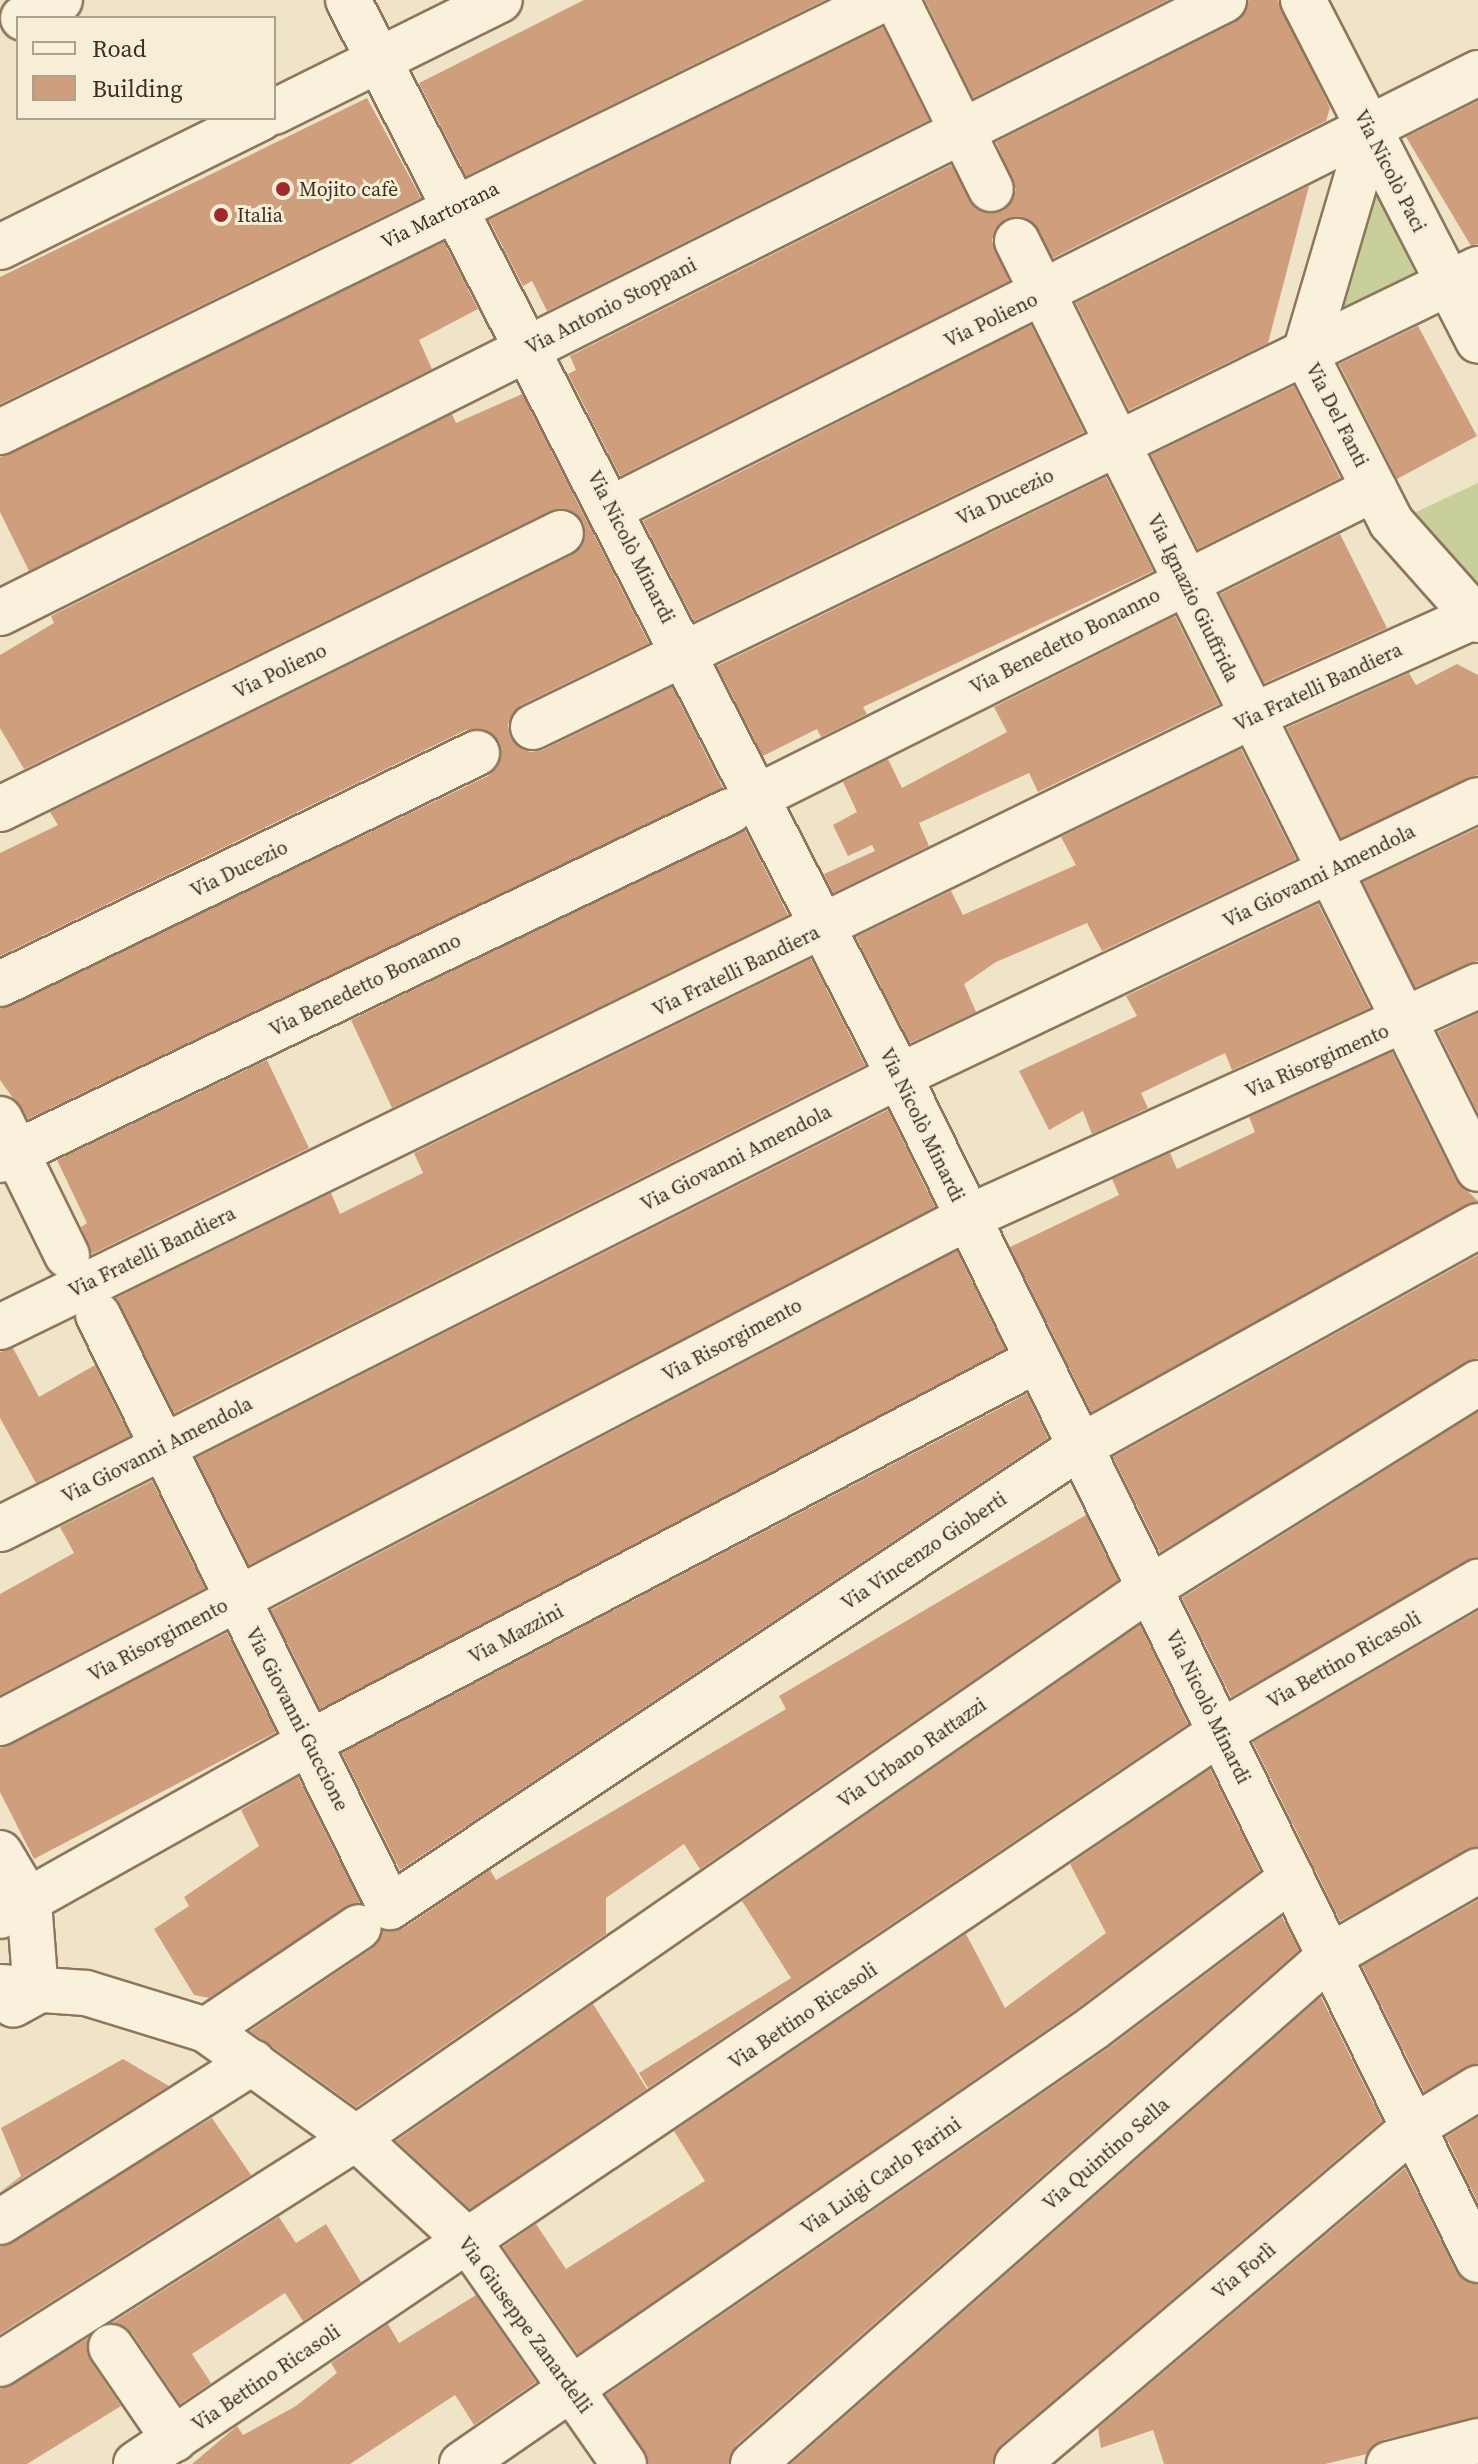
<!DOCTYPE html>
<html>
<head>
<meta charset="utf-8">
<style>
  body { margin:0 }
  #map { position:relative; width:1478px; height:2464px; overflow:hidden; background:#f0e4c8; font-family:"Source Serif 4",serif }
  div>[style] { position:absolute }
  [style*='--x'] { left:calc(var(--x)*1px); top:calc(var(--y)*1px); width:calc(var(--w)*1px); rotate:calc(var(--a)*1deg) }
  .green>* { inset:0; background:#c9cf9b }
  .building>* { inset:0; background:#cf9f7d }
  .roads { filter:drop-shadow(2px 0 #8d765c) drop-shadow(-2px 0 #8d765c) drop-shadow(0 2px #8d765c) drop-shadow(0 -2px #8d765c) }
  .minor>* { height:44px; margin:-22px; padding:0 22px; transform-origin:22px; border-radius:22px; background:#faf1dc }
  .dots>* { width:22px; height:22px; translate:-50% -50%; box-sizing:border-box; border:4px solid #f7eed8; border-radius:50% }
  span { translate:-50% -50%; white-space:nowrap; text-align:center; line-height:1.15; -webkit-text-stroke:6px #f7eed8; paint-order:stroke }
  .street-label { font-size:20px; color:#3d2e20 }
  .poi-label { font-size:20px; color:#3d2e20 }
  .left { translate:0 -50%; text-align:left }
  .legend { position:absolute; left:16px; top:16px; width:260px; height:104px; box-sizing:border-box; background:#f7eed8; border:2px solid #ada18e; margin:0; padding:10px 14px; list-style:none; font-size:24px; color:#3d2e20 }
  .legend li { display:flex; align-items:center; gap:16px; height:40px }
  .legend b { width:40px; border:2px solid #ada18e }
</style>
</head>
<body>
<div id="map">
  <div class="green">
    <div style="clip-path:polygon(1377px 194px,1417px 277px,1334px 318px)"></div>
    <div style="clip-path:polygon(1478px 483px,1478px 587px,1414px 513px)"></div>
  </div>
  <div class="building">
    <div style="clip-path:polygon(584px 0,825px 0,466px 176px,419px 83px)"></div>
    <div style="clip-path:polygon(925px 0,1168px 0,973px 98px)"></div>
    <div style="clip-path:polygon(1249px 0,1278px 0,1330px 108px,1326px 121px,1053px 258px,1031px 221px,1005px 219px,992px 240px,1009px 281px,620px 476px,568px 374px,576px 370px,570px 356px,951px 165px,977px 209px,1003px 211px,1016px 190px,996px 142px,1235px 22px)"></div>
    <div style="clip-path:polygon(883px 27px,929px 120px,547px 311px,532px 281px,523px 286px,489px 220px)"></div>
    <div style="clip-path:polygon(367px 98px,421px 198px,0 404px,0 277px)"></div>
    <div style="clip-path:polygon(1478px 101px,1478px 244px,1471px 246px,1406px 137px)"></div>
    <div style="clip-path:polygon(1309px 186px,1268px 343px,1129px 410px,1076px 303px)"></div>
    <div style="clip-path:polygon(444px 242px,478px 309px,419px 340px,432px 369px,29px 571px,0 512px,0 457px)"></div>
    <div style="clip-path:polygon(1031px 325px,1084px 432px,694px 621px,643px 521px)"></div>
    <div style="clip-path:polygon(1418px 326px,1477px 436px,1397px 479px,1339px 364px)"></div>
    <div style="clip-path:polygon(1294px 386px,1340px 478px,1198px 549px,1151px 455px)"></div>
    <div style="clip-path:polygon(522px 394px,649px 643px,521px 705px,508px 724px,511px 739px,530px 752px,543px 750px,672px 687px,723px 788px,28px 1119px,0 1080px,0 1009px,488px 776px,498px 766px,500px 743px,490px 732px,466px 730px,0 956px,0 853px,58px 825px,50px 812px,572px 555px,582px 546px,584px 523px,574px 512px,550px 511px,24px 769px,0 728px,0 655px,54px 623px,51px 616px,452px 414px,456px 423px)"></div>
    <div style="clip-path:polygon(1106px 477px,1153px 571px,863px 707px,867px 714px,821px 737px,817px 729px,763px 756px,717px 666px)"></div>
    <div style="clip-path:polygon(1340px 534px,1387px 628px,1264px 683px,1220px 594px)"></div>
    <div style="clip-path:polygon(1175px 616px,1219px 704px,1038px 792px,1029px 773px,919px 823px,929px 846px,833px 893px,824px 874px,875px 851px,872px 845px,848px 856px,833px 825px,857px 812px,843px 782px,888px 759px,902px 788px,1007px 732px,994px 707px)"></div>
    <div style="clip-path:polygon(1457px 664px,1478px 675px,1478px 775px,1341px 838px,1287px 728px,1409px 673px,1416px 685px)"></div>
    <div style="clip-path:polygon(1241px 749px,1296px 859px,1102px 951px,1087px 923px,996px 962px,964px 984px,976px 1012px,910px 1043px,856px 937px,951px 891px,963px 915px,1076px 865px,1061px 837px)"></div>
    <div style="clip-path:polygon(1478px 828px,1478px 961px,1415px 987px,1363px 882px)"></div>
    <div style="clip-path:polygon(745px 830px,788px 915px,392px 1108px,351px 1020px)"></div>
    <div style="clip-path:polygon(1318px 904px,1370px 1008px,1232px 1070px,1225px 1053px,1141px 1093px,1148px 1108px,1092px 1134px,1083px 1111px,1049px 1130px,1019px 1071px,1137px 1016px,1126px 996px)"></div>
    <div style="clip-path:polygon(811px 959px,865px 1065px,174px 1413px,116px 1298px,331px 1193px,340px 1214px,423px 1173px,414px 1153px)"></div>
    <div style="clip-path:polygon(1478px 1013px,1478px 1113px,1438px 1032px)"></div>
    <div style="clip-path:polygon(1392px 1052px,1456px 1180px,1478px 1201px,1091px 1412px,1010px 1247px,1119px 1195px,1112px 1179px,1170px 1153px,1177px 1169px,1255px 1132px,1249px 1117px)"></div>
    <div style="clip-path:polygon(267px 1060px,309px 1148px,92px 1254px,81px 1227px,87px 1223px,57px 1160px)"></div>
    <div style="clip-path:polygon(888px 1110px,935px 1207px,249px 1565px,196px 1458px)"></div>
    <div style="clip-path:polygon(957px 1251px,1005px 1349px,320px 1709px,271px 1610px)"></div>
    <div style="clip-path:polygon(1478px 1255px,1478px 1358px,1160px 1552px,1113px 1457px)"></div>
    <div style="clip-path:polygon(13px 1348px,39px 1397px,95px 1365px,130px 1436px,36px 1483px,0 1418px,0 1352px)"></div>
    <div style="clip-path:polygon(1027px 1394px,1048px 1438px,400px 1870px,342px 1753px)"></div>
    <div style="clip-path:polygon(1478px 1412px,1478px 1557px,1231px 1697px,1182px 1598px)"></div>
    <div style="clip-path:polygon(152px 1481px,205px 1588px,0 1695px,0 1594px,74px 1553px,60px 1527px)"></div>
    <div style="clip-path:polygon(1086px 1515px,1118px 1580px,700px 1869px,684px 1844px,606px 1898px,606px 1934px,356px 2107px,250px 2031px,373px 1948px,383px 1930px,404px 1928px,490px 1870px,496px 1880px,786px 1709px,779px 1696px)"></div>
    <div style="clip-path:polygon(1478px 1611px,1478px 1846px,1340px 1921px,1253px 1742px)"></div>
    <div style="clip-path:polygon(1140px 1625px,1188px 1724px,648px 2088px,639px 2073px,791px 1978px,742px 1901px)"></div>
    <div style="clip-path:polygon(227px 1633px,276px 1732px,34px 1859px,0 1792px,0 1748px)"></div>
    <div style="clip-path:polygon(1210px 1769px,1260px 1871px,1078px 2008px,578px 2354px,503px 2247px,536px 2224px,566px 2269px,705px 2181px,674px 2131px,966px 1934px,1005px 2008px,1106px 1933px,1070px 1864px)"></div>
    <div style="clip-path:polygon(298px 1777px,360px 1902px,209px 1998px,194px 1995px,154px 1929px,189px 1906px,184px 1897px,259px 1846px,241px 1810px)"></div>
    <div style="clip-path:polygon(1478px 1900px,1478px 2063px,1424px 2092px,1362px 1966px)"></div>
    <div style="clip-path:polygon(1282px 1917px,1299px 1950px,736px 2445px,729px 2464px,649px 2464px,606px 2395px,1107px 2049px)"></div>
    <div style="clip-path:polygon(1321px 1997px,1382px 2121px,1001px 2445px,993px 2464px,791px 2464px)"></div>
    <div style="clip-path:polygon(593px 2004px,647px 2089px,470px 2209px,396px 2141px)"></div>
    <div style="clip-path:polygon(123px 2059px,169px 2086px,0 2192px,21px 2176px,1px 2128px)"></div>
    <div style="clip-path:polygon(1478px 2117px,1478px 2203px,1446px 2137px)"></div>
    <div style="clip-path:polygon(212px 2118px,251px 2175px,0 2334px,0 2247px)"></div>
    <div style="clip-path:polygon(1405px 2168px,1456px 2271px,1478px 2285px,1478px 2417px,1383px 2440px,1367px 2454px,1325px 2464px,1164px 2464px,1153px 2430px,1101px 2448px,1098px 2428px)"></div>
    <div style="clip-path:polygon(279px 2217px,296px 2243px,326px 2224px,361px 2282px,303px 2321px,285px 2293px,192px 2354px,211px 2383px,180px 2404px,132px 2333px,112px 2323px)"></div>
    <div style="clip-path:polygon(476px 2295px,536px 2382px,474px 2425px,455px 2395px,350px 2464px,192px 2464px,237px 2426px,243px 2435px,296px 2406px,337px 2373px,331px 2363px,388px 2324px,399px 2343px)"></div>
    <div style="clip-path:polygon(88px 2338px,90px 2360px,121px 2406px,27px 2464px,0 2464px,0 2389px)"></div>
  </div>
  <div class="roads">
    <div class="minor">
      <div style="--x:348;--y:0;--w:1209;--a:62.88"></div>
      <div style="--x:899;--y:1076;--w:1318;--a:63.94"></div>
      <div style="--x:897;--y:0;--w:211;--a:63.6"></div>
      <div style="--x:1303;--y:0;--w:383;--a:62.8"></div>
      <div style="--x:23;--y:18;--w:41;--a:-25.9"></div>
      <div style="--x:274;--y:112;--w:252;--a:-26.4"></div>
      <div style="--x:1370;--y:132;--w:230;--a:106.4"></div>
      <div style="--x:1305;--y:353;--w:190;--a:63"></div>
      <div style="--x:1391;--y:522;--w:131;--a:48.4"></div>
      <div style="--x:1017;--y:241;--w:1036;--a:63.58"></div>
      <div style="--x:0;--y:247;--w:291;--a:-26.3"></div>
      <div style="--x:0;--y:432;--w:982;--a:-26.1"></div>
      <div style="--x:612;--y:508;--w:969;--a:-26.67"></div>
      <div style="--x:0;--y:613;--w:1369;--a:-26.6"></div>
      <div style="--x:533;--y:727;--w:1050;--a:-25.86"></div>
      <div style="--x:757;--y:797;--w:690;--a:-26.53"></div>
      <div style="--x:0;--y:809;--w:625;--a:-26.2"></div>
      <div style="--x:0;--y:984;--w:530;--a:-25.84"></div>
      <div style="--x:0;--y:1119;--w:152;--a:63.8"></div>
      <div style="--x:0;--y:1160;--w:809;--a:-25.55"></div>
      <div style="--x:98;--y:1315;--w:660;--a:63.75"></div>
      <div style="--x:390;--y:1907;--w:831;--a:-33.71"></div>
      <div style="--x:1081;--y:1446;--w:454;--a:-29"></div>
      <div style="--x:0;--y:1327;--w:1393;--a:-26.01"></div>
      <div style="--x:1252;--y:716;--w:242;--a:-24.1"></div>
      <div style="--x:0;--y:1529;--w:1007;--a:-26.74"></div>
      <div style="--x:899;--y:1076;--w:641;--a:-25.49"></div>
      <div style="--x:0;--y:1723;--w:1091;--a:-27.58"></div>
      <div style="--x:967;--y:1218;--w:561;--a:-24.42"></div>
      <div style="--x:0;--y:1853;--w:57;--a:59.4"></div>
      <div style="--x:29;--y:1902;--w:90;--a:85.6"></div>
      <div style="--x:36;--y:1992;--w:26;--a:151"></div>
      <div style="--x:0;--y:1916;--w:358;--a:-29.3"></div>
      <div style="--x:312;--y:1741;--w:819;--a:-27.72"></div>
      <div style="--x:0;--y:1987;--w:86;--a:4"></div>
      <div style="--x:86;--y:1993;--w:126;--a:17.1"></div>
      <div style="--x:206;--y:2030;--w:185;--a:35.8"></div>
      <div style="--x:356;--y:2138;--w:154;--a:42.6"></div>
      <div style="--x:469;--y:2242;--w:271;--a:55.1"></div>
      <div style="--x:206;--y:2030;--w:184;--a:-33.9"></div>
      <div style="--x:0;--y:2222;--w:299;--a:-32.3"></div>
      <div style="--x:111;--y:2347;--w:112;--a:55.6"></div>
      <div style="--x:0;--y:2364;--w:422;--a:-32.4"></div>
      <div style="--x:356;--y:2138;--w:966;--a:-34.71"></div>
      <div style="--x:1150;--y:1588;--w:387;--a:-32"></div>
      <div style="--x:136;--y:2464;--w:1309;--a:-34.01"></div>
      <div style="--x:1221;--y:1732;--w:298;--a:-30.3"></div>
      <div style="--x:462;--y:2464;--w:767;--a:-34.64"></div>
      <div style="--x:1093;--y:2028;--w:249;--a:-37"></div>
      <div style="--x:753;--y:2464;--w:769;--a:-41.36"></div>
      <div style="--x:1330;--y:1956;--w:171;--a:-29.9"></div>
      <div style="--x:1017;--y:2464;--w:521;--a:-40.33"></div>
      <div style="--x:1414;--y:2127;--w:75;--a:-31.4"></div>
      <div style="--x:1389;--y:2464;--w:92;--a:-14.5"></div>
    </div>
  </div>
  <div class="dots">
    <div style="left:283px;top:189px;background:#9e2a2b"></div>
    <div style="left:221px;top:215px;background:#9e2a2b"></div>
  </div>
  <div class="street-label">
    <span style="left:1390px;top:171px;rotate:63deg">Via Nicolò Paci</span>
    <span style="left:440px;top:215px;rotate:-26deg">Via Martorana</span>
    <span style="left:611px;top:306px;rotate:-27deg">Via Antonio Stoppani</span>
    <span style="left:991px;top:320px;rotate:-26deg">Via Polieno</span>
    <span style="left:1337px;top:415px;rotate:63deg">Via Del Fanti</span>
    <span style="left:1005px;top:497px;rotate:-26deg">Via Ducezio</span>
    <span style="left:631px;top:547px;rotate:63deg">Via Nicolò Minardi</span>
    <span style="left:1193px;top:598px;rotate:64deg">Via Ignazio Giuffrida</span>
    <span style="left:1065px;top:641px;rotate:-27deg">Via Benedetto Bonanno</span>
    <span style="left:280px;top:671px;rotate:-26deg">Via Polieno</span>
    <span style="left:1318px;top:687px;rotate:-25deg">Via Fratelli Bandiera</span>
    <span style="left:239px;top:869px;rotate:-26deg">Via Ducezio</span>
    <span style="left:1319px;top:876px;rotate:-26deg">Via Giovanni Amendola</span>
    <span style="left:736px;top:971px;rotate:-26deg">Via Fratelli Bandiera</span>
    <span style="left:365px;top:985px;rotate:-26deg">Via Benedetto Bonanno</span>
    <span style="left:1317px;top:1061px;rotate:-24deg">Via Risorgimento</span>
    <span style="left:922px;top:1125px;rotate:64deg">Via Nicolò Minardi</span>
    <span style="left:736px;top:1158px;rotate:-27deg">Via Giovanni Amendola</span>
    <span style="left:152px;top:1252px;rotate:-26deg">Via Fratelli Bandiera</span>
    <span style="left:732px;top:1340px;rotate:-28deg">Via Risorgimento</span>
    <span style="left:157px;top:1450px;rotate:-27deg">Via Giovanni Amendola</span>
    <span style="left:924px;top:1551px;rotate:-34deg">Via Vincenzo Gioberti</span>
    <span style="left:516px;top:1634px;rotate:-28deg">Via Mazzini</span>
    <span style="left:158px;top:1640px;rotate:-28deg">Via Risorgimento</span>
    <span style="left:1344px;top:1660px;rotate:-30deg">Via Bettino Ricasoli</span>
    <span style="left:1208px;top:1707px;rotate:64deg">Via Nicolò Minardi</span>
    <span style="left:297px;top:1719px;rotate:63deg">Via Giovanni Guccione</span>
    <span style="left:912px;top:1753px;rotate:-35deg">Via Urbano Rattazzi</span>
    <span style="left:803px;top:2016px;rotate:-34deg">Via Bettino Ricasoli</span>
    <span style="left:1106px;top:2154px;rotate:-41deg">Via Quintino Sella</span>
    <span style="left:881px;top:2176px;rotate:-35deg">Via Luigi Carlo Farini</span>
    <span style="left:1244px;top:2271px;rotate:-40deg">Via Forlì</span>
    <span style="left:525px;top:2325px;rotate:54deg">Via Giuseppe Zanardelli</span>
    <span style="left:266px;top:2378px;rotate:-34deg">Via Bettino Ricasoli</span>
  </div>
  <div class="poi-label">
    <span class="left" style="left:299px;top:189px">Mojito cafè</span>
    <span class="left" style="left:237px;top:215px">Italia</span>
  </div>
  <ul class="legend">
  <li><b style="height:10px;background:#faf1dc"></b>Road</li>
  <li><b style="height:22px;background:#cf9f7d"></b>Building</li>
  </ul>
</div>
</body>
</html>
